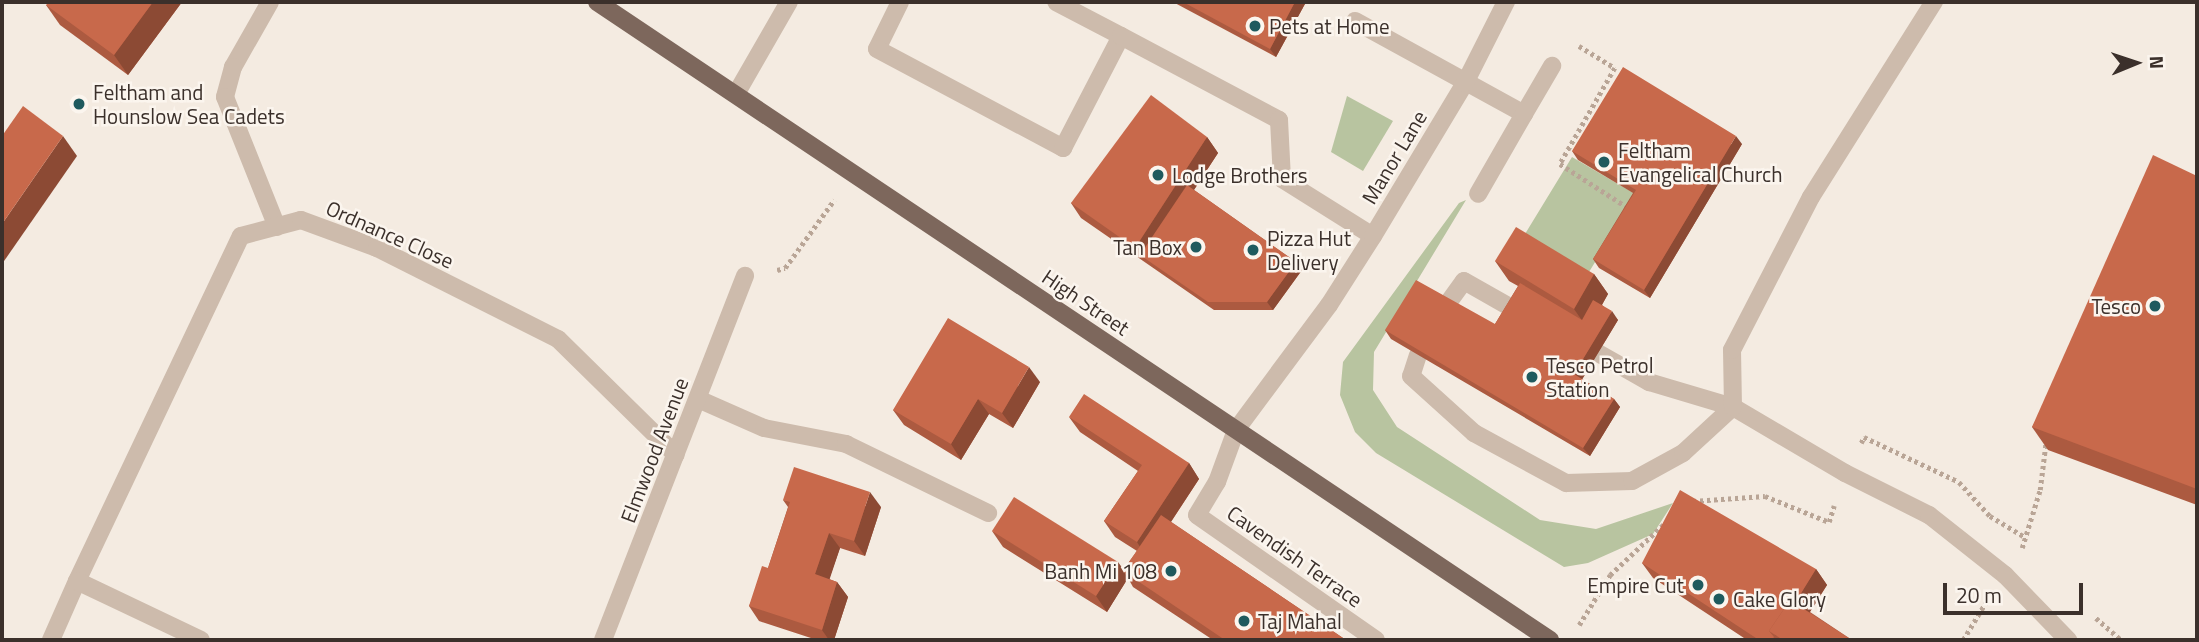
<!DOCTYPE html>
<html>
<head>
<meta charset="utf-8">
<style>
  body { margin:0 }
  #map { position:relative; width:2199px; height:642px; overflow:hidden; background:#f4ebe1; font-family:"Titillium Web",sans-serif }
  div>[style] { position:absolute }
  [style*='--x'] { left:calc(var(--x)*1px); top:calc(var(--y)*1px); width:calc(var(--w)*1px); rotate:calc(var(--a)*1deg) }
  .green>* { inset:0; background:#b8c4a0 }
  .path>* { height:4.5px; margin-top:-2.25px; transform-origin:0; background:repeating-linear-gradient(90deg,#b9a596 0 3.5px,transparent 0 7px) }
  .minor>* { height:18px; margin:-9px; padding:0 9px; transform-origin:9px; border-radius:9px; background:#cdbbac }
  .major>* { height:18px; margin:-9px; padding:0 9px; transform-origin:9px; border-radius:9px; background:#7d675c }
  .wall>* { inset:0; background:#ac5a40 }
  .shaded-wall>* { inset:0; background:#8c4a34 }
  .building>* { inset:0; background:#c8694b }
  .dots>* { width:19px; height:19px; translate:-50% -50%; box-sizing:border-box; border:4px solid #fbf5ee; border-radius:50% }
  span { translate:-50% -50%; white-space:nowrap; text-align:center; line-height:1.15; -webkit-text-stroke:5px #fbf5ee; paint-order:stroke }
  .poi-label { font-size:21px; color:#3b302b }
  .left { translate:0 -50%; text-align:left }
  .right { translate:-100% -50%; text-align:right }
  .street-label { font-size:21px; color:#3b302b }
  .frame { position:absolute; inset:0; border:4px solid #3b302b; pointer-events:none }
  .north { position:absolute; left:2101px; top:28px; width:70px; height:70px; -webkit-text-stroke:5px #fbf5ee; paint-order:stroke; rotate:88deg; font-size:19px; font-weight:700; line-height:28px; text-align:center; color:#3b302b }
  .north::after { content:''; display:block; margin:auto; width:24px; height:32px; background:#3b302b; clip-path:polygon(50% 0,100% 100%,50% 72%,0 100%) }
  .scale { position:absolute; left:1943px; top:583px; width:140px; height:32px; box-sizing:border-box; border:4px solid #3b302b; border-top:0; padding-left:9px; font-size:21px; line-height:24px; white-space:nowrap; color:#3b302b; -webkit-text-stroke:5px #fbf5ee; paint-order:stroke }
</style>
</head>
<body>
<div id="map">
  <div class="green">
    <div style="clip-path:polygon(1347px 96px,1393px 121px,1363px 171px,1331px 152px)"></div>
    <div style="clip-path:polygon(1572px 157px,1642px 198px,1624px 215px,1589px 272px,1525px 234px)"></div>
    <div style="clip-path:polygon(1466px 200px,1374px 352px,1373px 390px,1397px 427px,1540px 520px,1596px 529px,1673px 503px,1653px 534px,1588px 563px,1564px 567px,1376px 453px,1355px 432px,1340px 395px,1343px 362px,1459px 203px)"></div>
  </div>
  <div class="path">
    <div style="--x:1579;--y:46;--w:42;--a:31.4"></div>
    <div style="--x:1615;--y:68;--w:111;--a:119.8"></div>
    <div style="--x:1560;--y:164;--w:83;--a:32.7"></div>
    <div style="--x:777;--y:270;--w:8;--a:-14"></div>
    <div style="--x:785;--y:268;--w:84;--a:-54.2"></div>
    <div style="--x:1861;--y:443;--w:7;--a:-63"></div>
    <div style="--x:1864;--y:437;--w:105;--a:25.3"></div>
    <div style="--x:1959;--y:482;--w:46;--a:47.6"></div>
    <div style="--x:1990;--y:516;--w:41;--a:31"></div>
    <div style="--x:1693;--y:501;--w:72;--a:-4"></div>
    <div style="--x:1765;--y:496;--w:69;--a:22.1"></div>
    <div style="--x:1829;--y:522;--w:17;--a:-73"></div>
    <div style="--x:2022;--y:548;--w:61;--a:-72.8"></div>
    <div style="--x:2040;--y:490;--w:49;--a:-83"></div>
    <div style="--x:2096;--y:618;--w:33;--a:41"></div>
    <div style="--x:1579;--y:625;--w:59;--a:-58.2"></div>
    <div style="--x:1610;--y:575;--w:76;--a:-43.4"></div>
    <div style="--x:1963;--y:640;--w:44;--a:-58.8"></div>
  </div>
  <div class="minor">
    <div style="--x:270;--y:2;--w:75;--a:119.6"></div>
    <div style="--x:233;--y:67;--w:31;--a:105"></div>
    <div style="--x:225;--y:97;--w:140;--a:68.2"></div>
    <div style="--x:900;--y:2;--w:52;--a:116.1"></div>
    <div style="--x:877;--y:49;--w:211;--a:28"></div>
    <div style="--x:1063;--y:148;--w:126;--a:-62.6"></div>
    <div style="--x:1121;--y:36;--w:73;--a:-152.4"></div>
    <div style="--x:1355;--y:21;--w:193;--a:28.8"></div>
    <div style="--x:1524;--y:114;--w:92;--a:119.9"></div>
    <div style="--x:1121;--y:36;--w:179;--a:28"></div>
    <div style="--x:1279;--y:120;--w:59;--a:87.1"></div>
    <div style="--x:1282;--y:179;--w:107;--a:32.1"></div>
    <div style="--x:736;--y:94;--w:106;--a:-60.1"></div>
    <div style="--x:1524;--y:114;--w:56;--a:-59.7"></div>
    <div style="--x:1448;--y:303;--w:27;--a:-54"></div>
    <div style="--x:1464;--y:281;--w:59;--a:29.6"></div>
    <div style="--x:1598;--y:353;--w:59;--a:29.6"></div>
    <div style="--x:1649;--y:382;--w:88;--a:16.6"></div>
    <div style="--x:1733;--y:407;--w:130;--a:30.5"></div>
    <div style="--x:1845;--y:473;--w:94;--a:26.6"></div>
    <div style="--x:1929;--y:515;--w:97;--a:38.3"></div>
    <div style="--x:2005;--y:575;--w:91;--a:45.9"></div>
    <div style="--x:1418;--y:355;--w:22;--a:108"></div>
    <div style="--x:1411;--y:376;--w:85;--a:42.1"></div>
    <div style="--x:1474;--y:433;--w:105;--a:28.5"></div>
    <div style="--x:1566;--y:483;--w:66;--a:-1.7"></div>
    <div style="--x:1632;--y:481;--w:58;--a:-28.8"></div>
    <div style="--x:1683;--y:453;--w:68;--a:-42.6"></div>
    <div style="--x:1733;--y:407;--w:57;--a:-91"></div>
    <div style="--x:1732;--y:350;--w:172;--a:-62.7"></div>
    <div style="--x:1811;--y:197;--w:231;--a:-57.8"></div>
    <div style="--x:698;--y:399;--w:72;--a:23.7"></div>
    <div style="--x:764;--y:428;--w:84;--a:11"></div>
    <div style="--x:846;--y:444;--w:158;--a:25.9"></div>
    <div style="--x:77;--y:581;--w:382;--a:-64.6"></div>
    <div style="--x:241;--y:236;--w:62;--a:-14.9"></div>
    <div style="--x:301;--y:220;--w:81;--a:20.2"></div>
    <div style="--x:377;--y:248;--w:203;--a:26.7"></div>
    <div style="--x:558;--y:339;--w:165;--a:44.5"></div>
    <div style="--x:51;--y:640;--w:64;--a:-66.2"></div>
    <div style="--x:77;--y:581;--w:137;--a:25.4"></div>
    <div style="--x:603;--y:640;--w:391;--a:-68.7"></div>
    <div style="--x:1376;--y:640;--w:218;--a:-145.1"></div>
    <div style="--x:1197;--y:515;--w:39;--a:-59"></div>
    <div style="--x:1217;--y:482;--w:55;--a:-69.9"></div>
    <div style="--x:1236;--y:430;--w:156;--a:-53.4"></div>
    <div style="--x:1329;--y:305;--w:82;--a:-57.5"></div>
    <div style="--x:1373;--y:236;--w:179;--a:-59"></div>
    <div style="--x:1465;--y:83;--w:91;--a:-63.2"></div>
  </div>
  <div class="major">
    <div style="--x:597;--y:2;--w:1147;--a:33.8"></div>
  </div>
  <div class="wall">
    <div style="clip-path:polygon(182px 2px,128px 75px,60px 25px,46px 5px)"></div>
    <div style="clip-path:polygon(1173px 2px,1306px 2px,1276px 57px)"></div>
    <div style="clip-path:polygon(1207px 137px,1218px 153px,1194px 190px,1296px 262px,1302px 270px,1273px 310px,1214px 310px,1081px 218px,1071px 203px)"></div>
    <div style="clip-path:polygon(1742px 144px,1650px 298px,1599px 268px,1593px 259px,1633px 193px,1578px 160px,1572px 151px)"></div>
    <div style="clip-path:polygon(2197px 176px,2197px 505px,2048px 450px,2032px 427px)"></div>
    <div style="clip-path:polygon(1495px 261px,1594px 274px,1608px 294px,1602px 305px,1618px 320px,1582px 379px,1614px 399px,1620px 407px,1590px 456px,1391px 339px,1385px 330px,1495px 324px,1518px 286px,1509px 281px)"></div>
    <div style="clip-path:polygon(1040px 382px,1013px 428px,989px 414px,961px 460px,904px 425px,893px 410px)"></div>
    <div style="clip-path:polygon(1069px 417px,1189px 463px,1199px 479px,1171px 522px,1346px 640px,1213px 640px,1133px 587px,1128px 578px,1107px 612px,1003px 547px,992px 531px,1123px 570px,1137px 551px,1115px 537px,1104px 521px,1138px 471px,1080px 432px)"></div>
    <div style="clip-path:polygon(783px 500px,881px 507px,865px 556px,840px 548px,829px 579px,837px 582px,848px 597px,834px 640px,817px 640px,759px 621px,749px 606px,768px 568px,788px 507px)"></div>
    <div style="clip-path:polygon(1642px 563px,1816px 569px,1827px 585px,1810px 612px,1852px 640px,1747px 640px,1653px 578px)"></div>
  </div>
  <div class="shaded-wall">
    <div style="clip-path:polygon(153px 2px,182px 2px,128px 75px,114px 55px)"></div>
    <div style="clip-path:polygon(1295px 2px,1306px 2px,1276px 57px,1270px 49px)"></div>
    <div style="clip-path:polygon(63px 136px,77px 156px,2px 264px,2px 224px)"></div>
    <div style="clip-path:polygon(1736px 136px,1742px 144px,1650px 298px,1644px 290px)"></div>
    <div style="clip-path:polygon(1207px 137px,1218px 153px,1148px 260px,1140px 255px,1135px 248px)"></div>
    <div style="clip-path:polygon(1296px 262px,1302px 270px,1273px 310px,1267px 302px)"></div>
    <div style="clip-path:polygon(1594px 274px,1608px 294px,1588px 329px,1574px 309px)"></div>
    <div style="clip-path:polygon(1612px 311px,1618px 320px,1580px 383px,1574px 374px)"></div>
    <div style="clip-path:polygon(1029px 367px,1040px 382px,1013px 428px,1002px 413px)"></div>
    <div style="clip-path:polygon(978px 399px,989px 414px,961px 460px,951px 444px)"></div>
    <div style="clip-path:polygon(1614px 399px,1620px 407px,1590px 456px,1583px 448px)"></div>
    <div style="clip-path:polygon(1189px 463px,1199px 479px,1147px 558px,1137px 542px)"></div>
    <div style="clip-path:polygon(870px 492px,881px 507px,865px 556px,854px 541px)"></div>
    <div style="clip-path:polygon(829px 533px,840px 548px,826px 590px,815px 574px)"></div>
    <div style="clip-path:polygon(1118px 562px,1126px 573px,1123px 571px,1128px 578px,1107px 612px,1096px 596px)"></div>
    <div style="clip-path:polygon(1816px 569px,1827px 585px,1792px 640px,1775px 635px)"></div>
    <div style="clip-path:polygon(837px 582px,848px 597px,834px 640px,829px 640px,822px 630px)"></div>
  </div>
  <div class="building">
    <div style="clip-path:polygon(49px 2px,153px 2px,114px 55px,46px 5px)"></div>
    <div style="clip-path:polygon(1183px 2px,1295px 2px,1270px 49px)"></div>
    <div style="clip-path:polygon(1623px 67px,1736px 136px,1644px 290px,1593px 259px,1636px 190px,1572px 151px)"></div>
    <div style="clip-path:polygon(1151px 95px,1207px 137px,1135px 248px,1071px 203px)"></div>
    <div style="clip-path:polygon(23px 106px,63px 136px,2px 224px,2px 136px)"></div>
    <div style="clip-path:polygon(2153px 155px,2197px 176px,2197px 489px,2032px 427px)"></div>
    <div style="clip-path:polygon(1187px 185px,1296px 262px,1267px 302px,1208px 302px,1140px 255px)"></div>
    <div style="clip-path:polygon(1516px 227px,1594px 274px,1574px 309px,1495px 261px)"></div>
    <div style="clip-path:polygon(1416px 280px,1495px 324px,1520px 283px,1582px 320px,1593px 300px,1612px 311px,1574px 374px,1614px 399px,1583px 448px,1385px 330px)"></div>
    <div style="clip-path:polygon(948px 318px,1029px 367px,1002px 413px,978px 399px,951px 444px,893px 410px)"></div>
    <div style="clip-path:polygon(1084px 394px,1189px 463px,1137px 542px,1104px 521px,1142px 465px,1069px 417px)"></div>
    <div style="clip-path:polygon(794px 467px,870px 492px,854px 541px,829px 533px,815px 574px,837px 582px,822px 630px,749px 606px,762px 566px,768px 568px,790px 502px,783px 500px)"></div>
    <div style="clip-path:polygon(1680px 490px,1816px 569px,1795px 603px,1790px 600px,1769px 631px,1774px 637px,1772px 640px,1759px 640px,1642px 563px)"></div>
    <div style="clip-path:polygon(1014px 497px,1118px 562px,1096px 596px,992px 531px)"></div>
    <div style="clip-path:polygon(1161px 515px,1346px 640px,1225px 640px,1123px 571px)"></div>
    <div style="clip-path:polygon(1790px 600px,1852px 640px,1783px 640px,1769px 631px)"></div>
  </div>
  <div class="dots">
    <div style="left:1255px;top:26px;background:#1f5a5e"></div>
    <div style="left:79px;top:104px;background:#1f5a5e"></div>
    <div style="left:1604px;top:162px;background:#1f5a5e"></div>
    <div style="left:1158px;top:175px;background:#1f5a5e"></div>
    <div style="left:1196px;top:247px;background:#1f5a5e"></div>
    <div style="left:1253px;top:250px;background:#1f5a5e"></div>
    <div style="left:2155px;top:306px;background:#1f5a5e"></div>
    <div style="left:1532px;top:377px;background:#1f5a5e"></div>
    <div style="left:1171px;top:571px;background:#1f5a5e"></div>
    <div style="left:1698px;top:585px;background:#1f5a5e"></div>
    <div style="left:1719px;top:599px;background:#1f5a5e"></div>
    <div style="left:1244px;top:621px;background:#1f5a5e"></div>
  </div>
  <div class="poi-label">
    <span class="left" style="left:1269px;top:26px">Pets at Home</span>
    <span class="left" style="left:93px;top:104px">Feltham and<br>Hounslow Sea Cadets</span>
    <span class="left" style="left:1618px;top:162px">Feltham<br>Evangelical Church</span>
    <span class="left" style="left:1172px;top:175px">Lodge Brothers</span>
    <span class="left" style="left:1267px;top:250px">Pizza Hut<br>Delivery</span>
    <span class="right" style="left:1182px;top:247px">Tan Box</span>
    <span class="right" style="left:2141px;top:306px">Tesco</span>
    <span class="left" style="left:1546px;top:377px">Tesco Petrol<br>Station</span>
    <span class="right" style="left:1157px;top:571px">Banh Mi 108</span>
    <span class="right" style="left:1684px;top:585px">Empire Cut</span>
    <span class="left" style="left:1733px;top:599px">Cake Glory</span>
    <span class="left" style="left:1258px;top:621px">Taj Mahal</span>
  </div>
  <div class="street-label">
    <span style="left:1394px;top:157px;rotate:-59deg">Manor Lane</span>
    <span style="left:390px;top:234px;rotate:24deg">Ordnance Close</span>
    <span style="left:1086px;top:302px;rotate:34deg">High Street</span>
    <span style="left:654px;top:450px;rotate:-69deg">Elmwood Avenue</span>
    <span style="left:1295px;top:556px;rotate:35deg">Cavendish Terrace</span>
  </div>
  <div class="frame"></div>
  <div class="north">N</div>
  <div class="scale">20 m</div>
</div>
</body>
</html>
